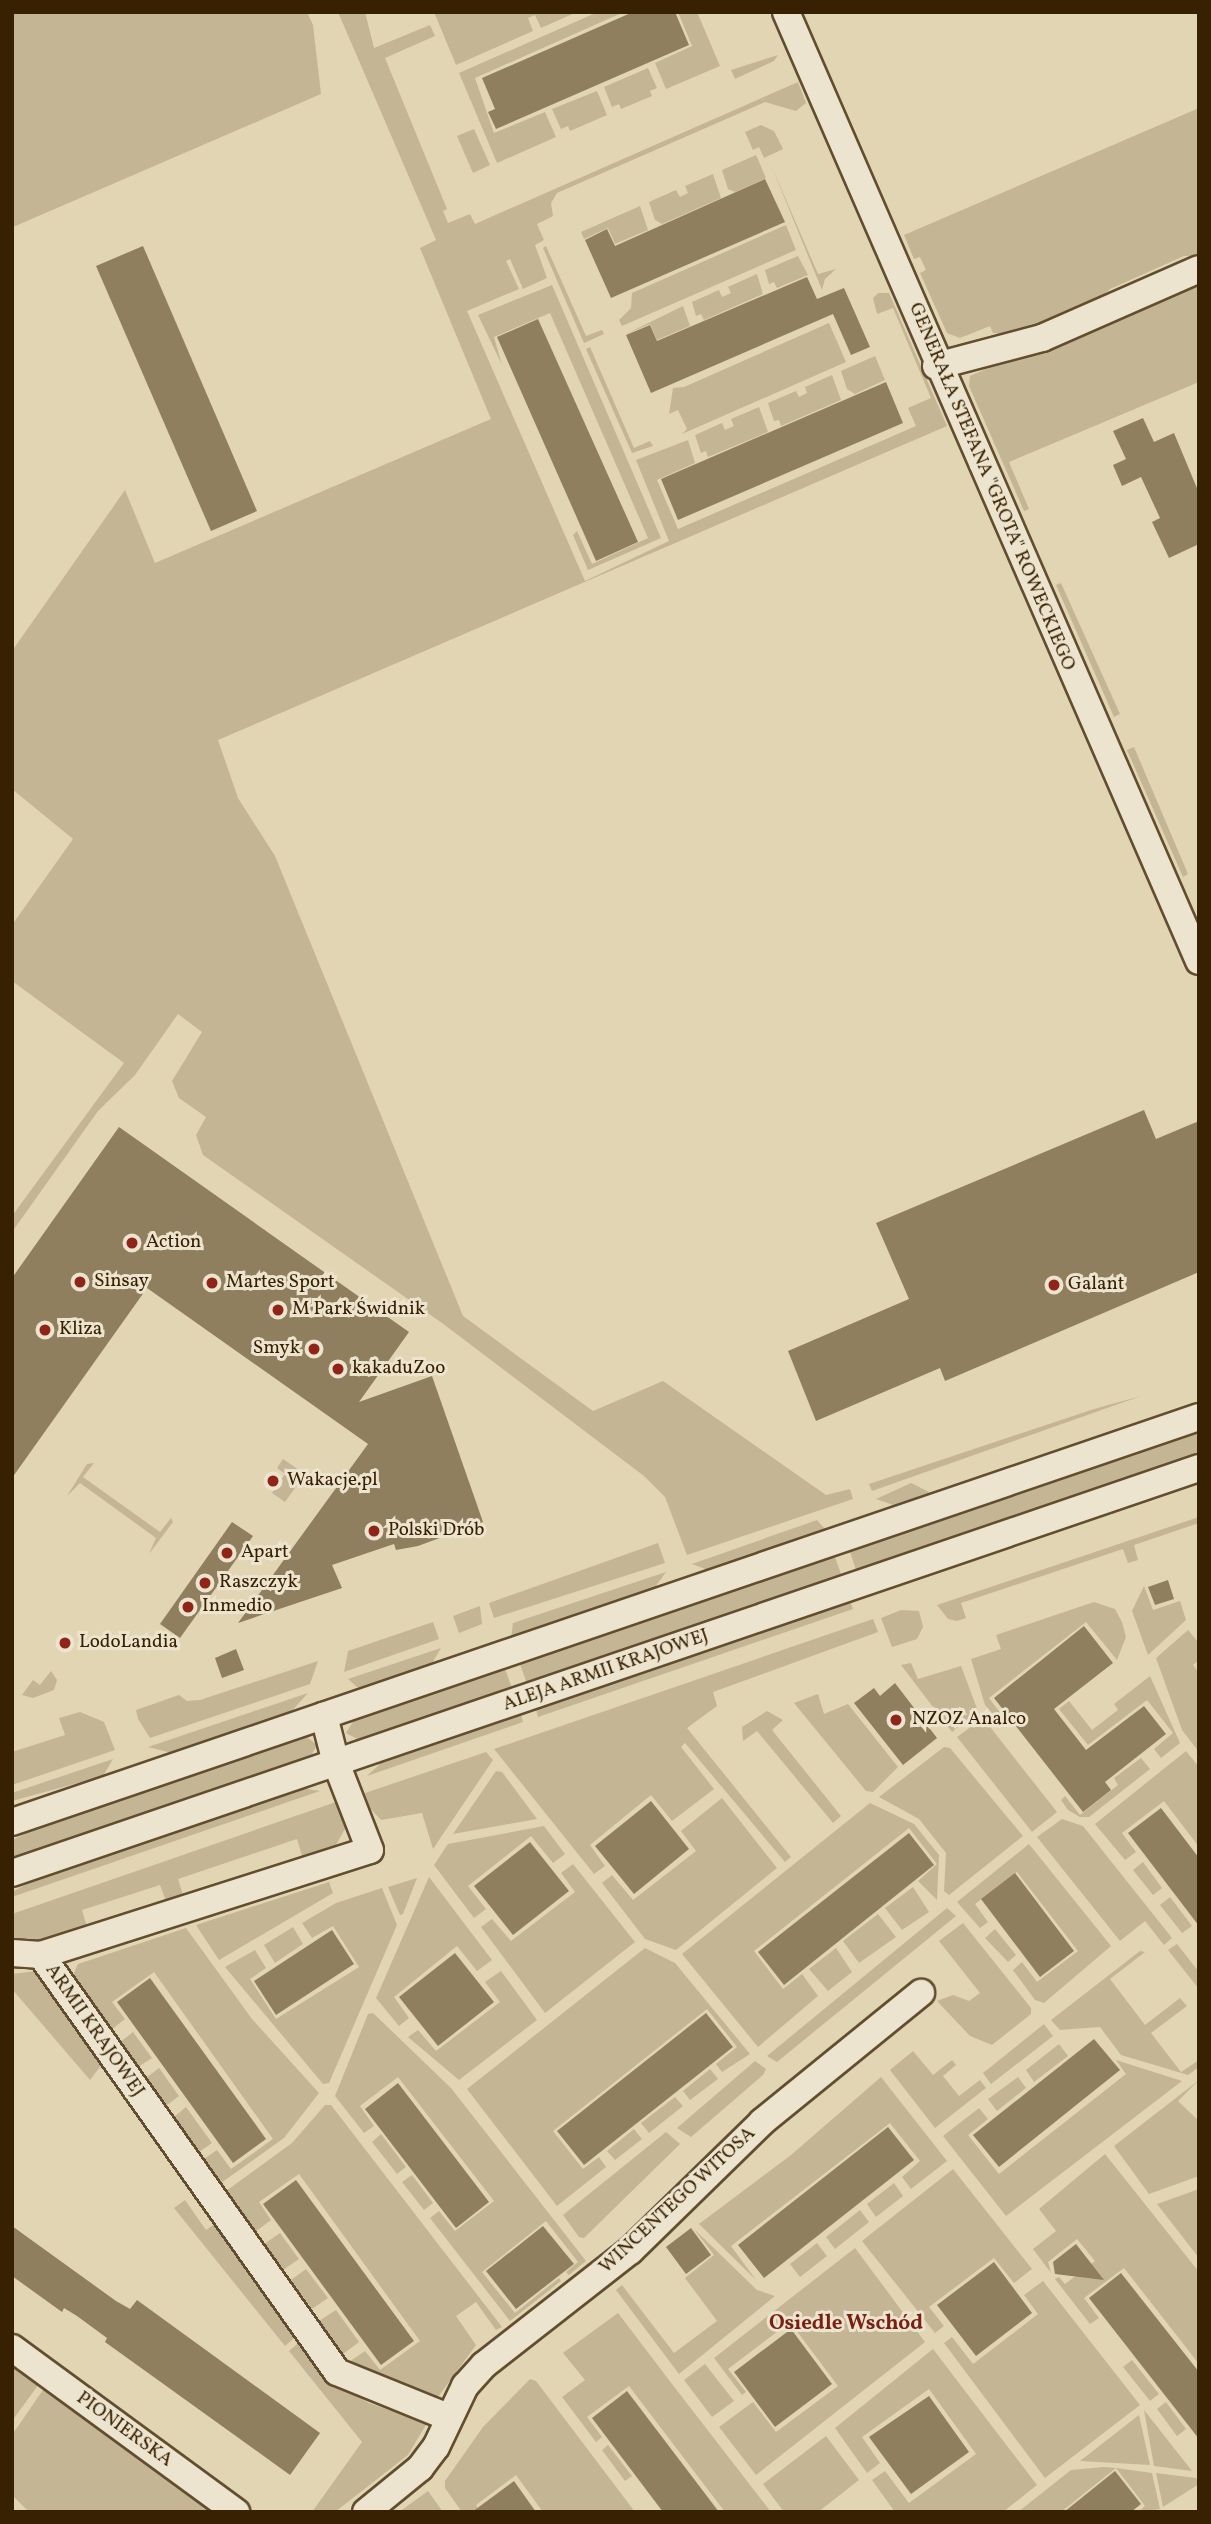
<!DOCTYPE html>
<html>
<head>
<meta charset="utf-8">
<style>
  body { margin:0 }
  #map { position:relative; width:1211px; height:2524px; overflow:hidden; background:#e1d5b3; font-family:Vollkorn,serif }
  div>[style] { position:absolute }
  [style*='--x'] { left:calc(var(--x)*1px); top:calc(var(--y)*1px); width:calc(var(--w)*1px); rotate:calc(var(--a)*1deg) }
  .green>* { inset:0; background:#c4b695 }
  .building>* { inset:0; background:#907f5e }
  .roads { filter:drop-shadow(2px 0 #624e2e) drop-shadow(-2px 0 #624e2e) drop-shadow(0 2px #624e2e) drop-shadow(0 -2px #624e2e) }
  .minor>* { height:26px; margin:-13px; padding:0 13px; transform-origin:13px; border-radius:13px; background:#ece4ce }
  .dots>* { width:19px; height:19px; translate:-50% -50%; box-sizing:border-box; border:4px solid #ece4ce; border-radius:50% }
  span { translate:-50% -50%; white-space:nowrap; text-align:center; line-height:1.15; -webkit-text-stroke:6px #ece4ce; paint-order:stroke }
  .street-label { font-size:19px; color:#382102 }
  .poi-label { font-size:19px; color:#382102 }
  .left { translate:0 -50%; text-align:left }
  .right { translate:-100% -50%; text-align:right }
  .neighbourhood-label { font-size:21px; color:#7a1f14; font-weight:700 }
  .frame { position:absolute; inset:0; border:14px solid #382102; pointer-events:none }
</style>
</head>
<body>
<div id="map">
  <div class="green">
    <div style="clip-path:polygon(12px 12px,307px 12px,313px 25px,321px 94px,13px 227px)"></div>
    <div style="clip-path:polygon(338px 12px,365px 12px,374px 48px,430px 25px,435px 36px,385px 58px,447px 209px,443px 211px,448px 223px,470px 214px,475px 224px,798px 82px,806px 103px,796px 111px,765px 102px,557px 193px,551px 203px,553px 216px,537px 224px,544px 240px,535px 245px,547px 278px,523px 289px,510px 259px,506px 261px,519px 289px,467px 311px,585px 581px,669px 541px,636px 460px,688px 440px,695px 463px,657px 480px,678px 529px,916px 426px,908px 408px,931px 398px,893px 308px,877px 314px,873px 298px,878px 293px,889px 293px,947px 426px,218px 740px,238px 798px,275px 856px,463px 1316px,593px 1411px,663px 1381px,826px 1495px,850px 1489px,853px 1499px,687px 1555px,665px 1497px,644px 1476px,442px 1323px,203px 1155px,196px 1135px,206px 1117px,179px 1098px,172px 1081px,202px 1032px,178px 1014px,135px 1075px,98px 1111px,12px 1232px,12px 1216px,124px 1063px,12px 981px,12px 925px,73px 839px,12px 789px,12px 651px,125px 490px,155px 563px,491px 419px,420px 248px,436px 240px)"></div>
    <div style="clip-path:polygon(434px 12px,577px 12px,541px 28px,535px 15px,528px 18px,533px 31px,456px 65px)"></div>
    <div style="clip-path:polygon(598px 12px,624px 12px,475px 78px,494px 133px,545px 112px,556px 137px,497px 163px,459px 73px)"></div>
    <div style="clip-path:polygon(678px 12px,697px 12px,720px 66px,666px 89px,655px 63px,692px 46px)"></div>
    <div style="clip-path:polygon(778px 55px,774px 61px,735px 79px,731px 70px)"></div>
    <div style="clip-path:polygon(648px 68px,657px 88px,650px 91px,652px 96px,621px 109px,619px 104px,612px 107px,604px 87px)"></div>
    <div style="clip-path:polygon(597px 91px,607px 115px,570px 131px,568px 126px,561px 129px,552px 109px)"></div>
    <div style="clip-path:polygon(1199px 108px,1199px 256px,1184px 256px,1110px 289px,1086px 311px,1021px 335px,993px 333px,990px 326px,960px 338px,947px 333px,920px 273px,926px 270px,920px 257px,914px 259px,904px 235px)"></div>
    <div style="clip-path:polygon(761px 125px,774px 131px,783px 149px,764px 158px,759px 147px,753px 150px,745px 132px)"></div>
    <div style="clip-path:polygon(474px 129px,490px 165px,473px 173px,457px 136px)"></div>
    <div style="clip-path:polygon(756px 155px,766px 178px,735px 192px,728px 189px,722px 170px)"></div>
    <div style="clip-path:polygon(771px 165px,818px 274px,836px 269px,825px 279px,822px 290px)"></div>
    <div style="clip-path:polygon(713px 174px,721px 198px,662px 224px,655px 220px,649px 202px,676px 190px,680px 197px,688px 193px,685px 186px)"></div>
    <div style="clip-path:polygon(640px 206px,648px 230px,615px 244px,608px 228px,584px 239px,581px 232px)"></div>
    <div style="clip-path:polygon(786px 225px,796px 250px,622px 326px,619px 320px,631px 308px,632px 293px)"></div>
    <div style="clip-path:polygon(546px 246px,586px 336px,602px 330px,604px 334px,584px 343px,543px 248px)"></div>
    <div style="clip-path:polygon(798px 256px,808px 275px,777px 288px,774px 282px,769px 284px,765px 270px)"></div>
    <div style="clip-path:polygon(757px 274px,763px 294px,704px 320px,701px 314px,696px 316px,692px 302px,719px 290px,722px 297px,731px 293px,728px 287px)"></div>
    <div style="clip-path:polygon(1199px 276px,1199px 382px,1009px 462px,1029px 509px,1024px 511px,969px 386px,970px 376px)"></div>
    <div style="clip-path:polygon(552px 285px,661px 538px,588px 570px,573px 535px,577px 531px,592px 564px,648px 538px,550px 313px,494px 337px,502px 365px,478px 315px)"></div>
    <div style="clip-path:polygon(683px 306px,690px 326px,657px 340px,650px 324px,626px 334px)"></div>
    <div style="clip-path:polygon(829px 323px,846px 362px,682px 434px,687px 429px,678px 410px,669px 414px,673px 388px,684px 387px)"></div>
    <div style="clip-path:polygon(590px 347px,634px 448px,650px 441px,653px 446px,632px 453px,586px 349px)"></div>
    <div style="clip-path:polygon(875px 356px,885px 380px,855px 394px,847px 389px,841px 371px)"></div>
    <div style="clip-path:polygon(832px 375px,841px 400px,781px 426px,779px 420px,774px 421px,768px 403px,796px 391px,799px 397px,807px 393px,805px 387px)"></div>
    <div style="clip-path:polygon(759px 407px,768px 432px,708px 457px,706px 451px,701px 453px,695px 435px,722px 423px,725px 430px,734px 426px,731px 419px)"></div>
    <div style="clip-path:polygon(1061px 583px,1120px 714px,1114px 717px,1056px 585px)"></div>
    <div style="clip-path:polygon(1134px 747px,1188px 874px,1183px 877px,1127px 750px)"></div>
    <div style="clip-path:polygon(1141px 1396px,872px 1491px,869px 1484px,1094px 1409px)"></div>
    <div style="clip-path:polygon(1199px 1433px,1199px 1454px,856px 1570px,850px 1552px)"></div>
    <div style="clip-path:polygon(283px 1459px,305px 1474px,285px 1502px,272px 1493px,285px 1474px,277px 1468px)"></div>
    <div style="clip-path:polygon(94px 1463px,83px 1477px,160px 1532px,171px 1518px,173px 1522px,149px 1554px,156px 1538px,80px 1483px,67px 1496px,87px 1464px)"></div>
    <div style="clip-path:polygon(911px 1483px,933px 1494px,896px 1506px,876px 1499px)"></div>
    <div style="clip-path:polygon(1199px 1517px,1199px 1523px,1134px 1545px,1138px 1560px,1128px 1563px,1123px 1549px,961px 1603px,966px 1618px,957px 1621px,948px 1619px,937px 1605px)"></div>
    <div style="clip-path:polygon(817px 1520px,826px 1530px,708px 1570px,692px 1564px)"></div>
    <div style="clip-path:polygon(658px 1543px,665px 1563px,494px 1618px,489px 1603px)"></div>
    <div style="clip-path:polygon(835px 1557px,842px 1577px,527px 1684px,520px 1664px)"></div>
    <div style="clip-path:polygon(666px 1572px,653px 1590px,511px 1638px,513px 1623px)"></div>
    <div style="clip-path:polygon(1144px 1586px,1153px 1610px,1180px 1601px,1186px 1620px,1148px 1655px,1132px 1611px)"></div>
    <div style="clip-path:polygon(850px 1601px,853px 1609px,538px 1717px,536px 1710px)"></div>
    <div style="clip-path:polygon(1094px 1602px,1115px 1609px,1122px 1622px,1126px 1637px,1117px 1660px,1086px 1622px,989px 1698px,1005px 1719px,1000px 1722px,985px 1705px,971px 1659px,1001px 1649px,996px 1635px)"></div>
    <div style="clip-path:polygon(480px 1606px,482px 1624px,459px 1633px,453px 1616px)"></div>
    <div style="clip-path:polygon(901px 1610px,919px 1611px,923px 1627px,917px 1639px,892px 1647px,881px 1618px)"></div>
    <div style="clip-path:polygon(873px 1619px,878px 1632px,713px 1692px,717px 1706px,687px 1728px,791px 1857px,785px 1862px,685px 1743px,681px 1747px,714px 1789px,672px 1821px,651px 1795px,590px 1845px,605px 1866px,594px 1874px,494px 1749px)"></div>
    <div style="clip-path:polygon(433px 1622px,439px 1639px,344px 1672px,348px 1651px)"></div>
    <div style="clip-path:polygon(1188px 1630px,1199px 1643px,1199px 1660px,1193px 1665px,1199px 1673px,1199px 1752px,1182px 1730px,1156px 1658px)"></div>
    <div style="clip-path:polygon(441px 1648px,431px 1665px,367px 1687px,357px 1687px,348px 1679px)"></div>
    <div style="clip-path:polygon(318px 1661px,310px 1684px,150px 1738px,138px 1719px,136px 1710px,179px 1695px,187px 1701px,200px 1700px)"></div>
    <div style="clip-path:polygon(911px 1663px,918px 1679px,961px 1666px,978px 1711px,952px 1732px,901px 1665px)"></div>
    <div style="clip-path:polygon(505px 1669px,512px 1688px,359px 1740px,346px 1733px,354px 1720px)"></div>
    <div style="clip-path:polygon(51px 1671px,57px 1680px,54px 1690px,33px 1698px,22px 1695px,33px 1680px,40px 1685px)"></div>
    <div style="clip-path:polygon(1150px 1676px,1180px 1743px,1161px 1758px,1154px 1749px,1173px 1733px,1147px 1700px,1088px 1745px,1059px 1709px,1069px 1701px,1092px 1730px,1118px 1710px,1114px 1704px)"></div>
    <div style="clip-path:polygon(308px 1693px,290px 1713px,172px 1753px,148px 1747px)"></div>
    <div style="clip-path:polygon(818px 1694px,824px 1714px,848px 1704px,898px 1767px,873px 1792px,866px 1791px,794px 1703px)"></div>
    <div style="clip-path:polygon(767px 1711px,783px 1720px,772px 1730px,841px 1816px,833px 1823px,757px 1731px,743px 1741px,742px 1727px)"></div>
    <div style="clip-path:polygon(80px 1712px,104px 1722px,115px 1750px,12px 1785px,12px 1752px,65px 1735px,59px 1718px)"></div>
    <div style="clip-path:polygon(521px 1715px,523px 1722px,367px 1776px,381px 1763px)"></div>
    <div style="clip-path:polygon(983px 1718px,1057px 1812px,1032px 1832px,957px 1737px)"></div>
    <div style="clip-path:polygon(307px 1737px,317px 1745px,311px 1756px,12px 1858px,12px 1840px,40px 1827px)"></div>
    <div style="clip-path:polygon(944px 1747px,950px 1748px,1023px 1836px,949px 1895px,944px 1891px,946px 1853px,919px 1819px,879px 1797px)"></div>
    <div style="clip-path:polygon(1186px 1751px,1199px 1767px,1199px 1847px,1164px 1801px,1122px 1833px,1136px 1852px,1125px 1860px,1095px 1824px)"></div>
    <div style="clip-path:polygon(486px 1752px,493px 1760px,433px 1849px,422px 1813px,381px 1820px,370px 1808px,365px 1793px)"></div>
    <div style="clip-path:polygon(1141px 1758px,1150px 1769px,1089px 1817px,1080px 1817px,1068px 1810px,1061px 1800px,1065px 1796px,1080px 1815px,1118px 1785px,1114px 1778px)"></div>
    <div style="clip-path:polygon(113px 1759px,103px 1776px,12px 1801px,12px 1793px)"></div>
    <div style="clip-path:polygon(496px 1771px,502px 1772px,537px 1819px,453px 1834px)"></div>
    <div style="clip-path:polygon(301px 1788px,320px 1791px,12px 1897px,12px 1892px,38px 1878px)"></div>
    <div style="clip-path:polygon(722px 1798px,777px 1868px,676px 1950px,645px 1939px,602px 1883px,612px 1875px,633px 1900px,696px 1851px,681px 1831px)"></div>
    <div style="clip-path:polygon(336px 1802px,346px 1827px,336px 1845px,302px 1856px,297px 1839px,178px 1879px,183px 1895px,166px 1901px,160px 1885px,82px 1910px,87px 1927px,42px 1942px,15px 1945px,12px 1939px,12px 1914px)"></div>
    <div style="clip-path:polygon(870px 1803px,914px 1824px,939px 1855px,937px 1900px,918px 1881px,937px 1864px,909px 1828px,754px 1951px,783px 1989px,802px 1974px,818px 1996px,758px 2047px,682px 1954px)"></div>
    <div style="clip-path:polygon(1062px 1819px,1083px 1826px,1172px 1938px,1164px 1945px,1145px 1921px,1120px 1941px,1037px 1837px)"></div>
    <div style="clip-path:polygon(544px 1826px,565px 1854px,553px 1863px,531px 1836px,468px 1886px,486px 1909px,474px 1918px,434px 1865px,448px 1844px)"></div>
    <div style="clip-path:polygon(1029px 1844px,1111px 1946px,1044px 2003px,1035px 2000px,1013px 1970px,1022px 1962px,1037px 1982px,1078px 1951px,1017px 1872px,975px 1904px,988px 1922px,980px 1928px,957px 1902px)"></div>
    <div style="clip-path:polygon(1143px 1862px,1162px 1888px,1153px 1895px,1133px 1870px)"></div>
    <div style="clip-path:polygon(573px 1864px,635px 1942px,545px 2013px,481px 1927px,492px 1919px,511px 1941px,575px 1892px,561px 1873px)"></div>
    <div style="clip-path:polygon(429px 1877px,492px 1960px,477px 1971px,457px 1946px,394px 1997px,409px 2018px,399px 2026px,376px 1998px)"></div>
    <div style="clip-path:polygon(417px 1878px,403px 1914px,400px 1915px,388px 1887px)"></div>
    <div style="clip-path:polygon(329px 1882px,333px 1893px,219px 1960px,196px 1925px)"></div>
    <div style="clip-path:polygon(913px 1887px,929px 1912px,902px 1930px,885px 1908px)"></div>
    <div style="clip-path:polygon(382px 1888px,397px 1925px,329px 2083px,323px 2084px,225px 1967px,255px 1950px,266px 1968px,250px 1979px,276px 2019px,359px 1967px,333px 1926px,312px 1938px,302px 1923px,336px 1903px)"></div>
    <div style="clip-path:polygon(1170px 1897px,1192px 1926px,1182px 1933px,1160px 1905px)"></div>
    <div style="clip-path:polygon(947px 1908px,956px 1916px,777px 2062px,767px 2056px)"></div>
    <div style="clip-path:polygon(878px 1914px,896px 1937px,859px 1963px,843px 1941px)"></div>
    <div style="clip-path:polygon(963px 1923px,1031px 2008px,1031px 2014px,992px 2045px,970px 2036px,937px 2001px,953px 1995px,969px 2001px,980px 1993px,939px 1941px)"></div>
    <div style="clip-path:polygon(293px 1927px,303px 1944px,275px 1963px,264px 1945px)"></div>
    <div style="clip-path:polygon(186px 1928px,252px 2019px,319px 2093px,284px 2138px,221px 2183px,204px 2159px,217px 2150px,231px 2169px,273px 2139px,154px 1972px,112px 2002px,125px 2019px,111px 2030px,73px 1975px,78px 1964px)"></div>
    <div style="clip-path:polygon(995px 1929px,1016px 1955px,1008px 1962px,985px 1938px)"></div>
    <div style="clip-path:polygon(1177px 1944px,1199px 1972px,1199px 1989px,1168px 1950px)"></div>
    <div style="clip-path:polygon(645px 1948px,675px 1963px,750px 2054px,722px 2072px,716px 2064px,737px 2047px,707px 2009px,553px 2131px,583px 2169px,599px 2157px,606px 2167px,557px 2206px,467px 2089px)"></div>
    <div style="clip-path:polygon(836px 1948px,852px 1972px,828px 1991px,809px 1969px)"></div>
    <div style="clip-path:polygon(1140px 1951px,1145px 1952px,1110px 1979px,1145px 2025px,1180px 1998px,1187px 2006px,1151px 2033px,1181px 2072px,1199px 2060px,1199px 2067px,1188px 2075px,1121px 2055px,1100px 2027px,1060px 2030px,1051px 2020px)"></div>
    <div style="clip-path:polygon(37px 1971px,103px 2063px,90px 2080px,12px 1989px,12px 1974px)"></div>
    <div style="clip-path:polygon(501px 1971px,537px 2020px,459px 2080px,408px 2037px,418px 2030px,436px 2051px,500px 2002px,485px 1982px)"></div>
    <div style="clip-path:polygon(373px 2013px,451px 2088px,586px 2261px,569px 2275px,566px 2272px,578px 2262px,546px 2221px,482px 2272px,515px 2313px,559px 2278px,561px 2281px,510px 2321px,430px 2218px,439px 2211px,455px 2231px,494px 2201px,398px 2077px,360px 2106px,374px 2126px,364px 2133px,335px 2096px,368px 2014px)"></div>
    <div style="clip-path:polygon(1044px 2024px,1053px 2036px,991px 2084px,983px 2073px)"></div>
    <div style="clip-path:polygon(133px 2032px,152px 2058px,138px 2067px,120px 2042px)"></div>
    <div style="clip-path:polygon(1059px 2044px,1068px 2056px,1034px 2082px,1026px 2070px)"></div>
    <div style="clip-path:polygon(913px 2051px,933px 2075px,952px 2060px,956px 2065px,943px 2076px,959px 2096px,980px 2080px,986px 2088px,935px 2128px,890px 2070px)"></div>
    <div style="clip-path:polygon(1116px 2060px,1182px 2081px,1006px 2216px,943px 2136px,979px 2108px,988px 2119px,968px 2135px,999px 2174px,1126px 2074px)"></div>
    <div style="clip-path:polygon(755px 2061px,766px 2069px,763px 2075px,691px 2137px,677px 2128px)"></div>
    <div style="clip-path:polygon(159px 2068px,179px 2096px,166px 2106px,146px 2078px)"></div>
    <div style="clip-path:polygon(710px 2069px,718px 2079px,690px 2100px,683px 2091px)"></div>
    <div style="clip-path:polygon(881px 2077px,947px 2161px,911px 2189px,902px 2177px,920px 2161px,890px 2123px,731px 2246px,756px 2280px,699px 2224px,791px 2155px)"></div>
    <div style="clip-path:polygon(1018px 2077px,1026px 2088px,997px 2111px,988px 2099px)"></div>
    <div style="clip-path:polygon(1199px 2080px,1178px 2101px,1199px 2121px,1199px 2176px,1149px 2194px,1114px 2146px)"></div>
    <div style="clip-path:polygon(675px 2097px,683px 2106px,649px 2133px,641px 2123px)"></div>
    <div style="clip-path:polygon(325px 2105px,331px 2105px,502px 2327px,496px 2330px,476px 2302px,456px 2316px,476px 2345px,435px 2401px,349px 2362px,365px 2351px,380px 2370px,420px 2341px,299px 2174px,259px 2202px,271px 2220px,255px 2232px,226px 2191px,292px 2143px)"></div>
    <div style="clip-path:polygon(186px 2107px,212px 2143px,199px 2152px,174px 2117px)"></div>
    <div style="clip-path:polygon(634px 2129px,642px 2139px,615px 2160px,607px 2151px)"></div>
    <div style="clip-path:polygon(666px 2132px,680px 2144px,584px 2238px,579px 2237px,563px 2215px)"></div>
    <div style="clip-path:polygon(381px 2134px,406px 2167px,397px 2174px,372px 2142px)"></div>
    <div style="clip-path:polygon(1105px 2154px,1199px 2272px,1199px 2364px,1124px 2268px,1084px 2298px,1099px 2318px,1090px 2324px,1055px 2279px,1059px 2277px,1065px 2284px,1095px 2261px,1077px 2239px,1048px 2262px,1051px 2273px,1033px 2249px,1056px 2231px,1039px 2209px)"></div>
    <div style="clip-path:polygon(953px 2169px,1032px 2269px,1014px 2283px,994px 2258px,929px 2307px,944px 2326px,935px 2333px,862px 2241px)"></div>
    <div style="clip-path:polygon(412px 2175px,433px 2203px,424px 2210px,402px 2182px)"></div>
    <div style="clip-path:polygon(894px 2183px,903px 2196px,876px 2217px,867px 2204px)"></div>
    <div style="clip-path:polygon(1199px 2189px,1199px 2258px,1157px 2204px)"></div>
    <div style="clip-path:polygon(185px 2200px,206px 2230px,219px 2221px,300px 2333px,285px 2346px,174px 2208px)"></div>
    <div style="clip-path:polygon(860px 2210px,869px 2222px,835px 2249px,826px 2237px)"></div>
    <div style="clip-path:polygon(694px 2229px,757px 2290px,775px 2296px,679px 2374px,616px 2290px,622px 2285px,674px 2353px,717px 2321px,685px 2278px,714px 2255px)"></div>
    <div style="clip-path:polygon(280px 2233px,299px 2259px,283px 2270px,264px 2244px)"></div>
    <div style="clip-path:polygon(817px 2243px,827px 2256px,800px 2277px,790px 2264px)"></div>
    <div style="clip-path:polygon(855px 2248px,925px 2342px,756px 2475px,719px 2427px,753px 2402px,776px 2432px,838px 2386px,790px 2322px,728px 2369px,746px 2392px,742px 2395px,714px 2358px)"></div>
    <div style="clip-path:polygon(306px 2269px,328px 2298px,312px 2309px,291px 2280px)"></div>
    <div style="clip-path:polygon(1043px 2281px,1140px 2405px,1045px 2478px,944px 2343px,952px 2337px,973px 2364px,1038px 2314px,1024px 2295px)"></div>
    <div style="clip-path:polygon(336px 2310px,359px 2342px,343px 2354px,319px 2321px)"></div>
    <div style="clip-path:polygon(618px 2313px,672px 2384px,771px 2512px,725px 2512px,629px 2386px,587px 2417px,602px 2437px,596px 2442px,562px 2397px,585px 2380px,563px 2353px)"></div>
    <div style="clip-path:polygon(304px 2338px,340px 2386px,369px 2403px,427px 2423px,408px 2455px,335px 2512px,312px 2512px,362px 2442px,289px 2351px)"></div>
    <div style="clip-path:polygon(933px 2349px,1037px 2485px,1003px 2512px,895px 2512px,872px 2480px,885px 2471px,909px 2503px,976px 2454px,929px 2389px,862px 2437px,880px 2463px,867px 2473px,835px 2428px)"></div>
    <div style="clip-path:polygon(1132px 2360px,1159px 2394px,1150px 2401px,1123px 2367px)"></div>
    <div style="clip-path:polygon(705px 2364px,734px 2401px,712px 2417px,684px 2380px)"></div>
    <div style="clip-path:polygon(12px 2365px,39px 2384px,12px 2421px)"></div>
    <div style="clip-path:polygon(530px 2379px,536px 2381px,635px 2512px,543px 2512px,516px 2475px,476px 2505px,480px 2512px,462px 2512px,445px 2488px,445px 2481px,483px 2427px)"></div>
    <div style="clip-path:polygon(45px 2387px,216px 2512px,29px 2512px,12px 2495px,12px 2435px)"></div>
    <div style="clip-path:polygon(1166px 2402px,1186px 2429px,1177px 2436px,1157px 2409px)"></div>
    <div style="clip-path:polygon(1144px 2410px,1192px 2471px,1154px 2466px)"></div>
    <div style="clip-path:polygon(1139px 2415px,1150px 2465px,1080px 2461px)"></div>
    <div style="clip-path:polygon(826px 2436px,859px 2480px,818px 2512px,784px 2512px,763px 2484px)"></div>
    <div style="clip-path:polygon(608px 2445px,632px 2476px,625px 2481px,602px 2450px)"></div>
    <div style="clip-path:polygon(1104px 2467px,1116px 2468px,1152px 2473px,1160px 2509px,1138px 2512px,1145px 2506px,1116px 2468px,1061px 2512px,1018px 2512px,1071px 2470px)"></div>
    <div style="clip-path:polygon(1156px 2473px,1196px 2478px,1199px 2484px,1163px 2507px)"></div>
    <div style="clip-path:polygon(428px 2491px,443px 2512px,399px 2512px)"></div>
  </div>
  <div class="building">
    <div style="clip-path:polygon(633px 12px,675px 12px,689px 45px,496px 129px,488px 112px,495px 109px,482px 78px)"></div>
    <div style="clip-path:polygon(765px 179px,785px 222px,611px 298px,585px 240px,607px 229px,615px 246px)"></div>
    <div style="clip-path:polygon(143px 246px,257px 511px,211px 531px,96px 266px)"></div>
    <div style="clip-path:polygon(807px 277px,817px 299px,844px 288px,870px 347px,851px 355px,833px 314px,651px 393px,626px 335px,650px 325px,657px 341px)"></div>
    <div style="clip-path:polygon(538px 319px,638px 542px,596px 561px,497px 337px)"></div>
    <div style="clip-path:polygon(886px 382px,903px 423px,678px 520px,661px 479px)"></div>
    <div style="clip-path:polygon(1143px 418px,1154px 442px,1174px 433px,1199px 493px,1199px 544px,1169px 558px,1152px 522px,1160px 518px,1141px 477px,1122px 486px,1113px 465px,1126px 459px,1113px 431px)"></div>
    <div style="clip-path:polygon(1144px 1110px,1156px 1139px,1199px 1121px,1199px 1272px,945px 1381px,940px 1368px,816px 1421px,788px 1351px,909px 1299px,876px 1223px)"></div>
    <div style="clip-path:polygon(119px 1127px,409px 1332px,359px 1402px,432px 1376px,483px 1522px,418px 1546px,396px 1550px,394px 1544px,332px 1565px,342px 1588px,238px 1623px,368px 1444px,147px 1288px,12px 1478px,12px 1278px)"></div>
    <div style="clip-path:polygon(232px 1522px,253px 1536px,180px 1638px,160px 1624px)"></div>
    <div style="clip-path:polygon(1168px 1580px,1174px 1599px,1155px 1605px,1148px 1587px)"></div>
    <div style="clip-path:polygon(1084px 1626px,1113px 1663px,1054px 1709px,1086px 1750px,1144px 1706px,1166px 1734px,1105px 1782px,1111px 1790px,1083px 1812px,994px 1698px)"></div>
    <div style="clip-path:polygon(236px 1649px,244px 1670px,222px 1678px,215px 1658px)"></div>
    <div style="clip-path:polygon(895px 1683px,937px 1738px,903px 1765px,854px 1703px,874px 1688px,880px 1696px)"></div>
    <div style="clip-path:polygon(651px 1801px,689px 1849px,634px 1894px,595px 1846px)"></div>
    <div style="clip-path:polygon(1161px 1808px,1199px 1858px,1199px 1926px,1128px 1833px)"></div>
    <div style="clip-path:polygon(909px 1833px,934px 1865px,784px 1985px,758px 1952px)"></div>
    <div style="clip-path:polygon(530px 1842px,569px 1891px,513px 1935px,474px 1886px)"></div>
    <div style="clip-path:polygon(1015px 1873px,1074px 1951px,1040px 1977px,981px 1899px)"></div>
    <div style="clip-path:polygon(332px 1930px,354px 1964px,276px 2015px,254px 1981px)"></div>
    <div style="clip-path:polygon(455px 1953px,494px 2002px,438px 2046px,399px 1997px)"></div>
    <div style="clip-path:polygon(150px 1978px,266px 2139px,233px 2163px,117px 2002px)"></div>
    <div style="clip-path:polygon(706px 2013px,733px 2047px,584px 2165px,557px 2131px)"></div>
    <div style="clip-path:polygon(1094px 2039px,1120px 2070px,999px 2167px,973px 2135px)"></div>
    <div style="clip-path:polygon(398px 2083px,489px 2202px,456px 2228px,365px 2109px)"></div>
    <div style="clip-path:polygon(888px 2127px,914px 2160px,764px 2278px,738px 2245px)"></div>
    <div style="clip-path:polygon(296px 2180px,414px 2341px,381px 2365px,263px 2204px)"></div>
    <div style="clip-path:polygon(12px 2226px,116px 2301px,130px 2309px,137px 2300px,320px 2433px,290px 2475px,105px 2342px,107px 2338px,77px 2316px,64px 2308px,62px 2312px,12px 2276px)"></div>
    <div style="clip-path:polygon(543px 2226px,574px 2264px,516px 2309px,486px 2271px)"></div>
    <div style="clip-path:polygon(691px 2228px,711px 2255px,686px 2274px,666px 2247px)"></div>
    <div style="clip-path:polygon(1076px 2244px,1104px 2280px,1055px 2274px,1053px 2262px)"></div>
    <div style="clip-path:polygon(994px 2262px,1032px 2313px,976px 2356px,937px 2305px)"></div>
    <div style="clip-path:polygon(1121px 2273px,1199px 2372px,1199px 2439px,1089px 2298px)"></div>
    <div style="clip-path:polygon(791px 2329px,832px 2384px,775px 2427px,734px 2372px)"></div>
    <div style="clip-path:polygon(627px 2391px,719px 2512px,663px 2512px,592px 2418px)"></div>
    <div style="clip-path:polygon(929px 2396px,969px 2452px,911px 2494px,869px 2437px)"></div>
    <div style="clip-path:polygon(1115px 2471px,1141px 2504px,1131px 2512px,1064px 2512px)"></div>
    <div style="clip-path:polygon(514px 2481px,536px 2512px,472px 2512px)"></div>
  </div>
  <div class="roads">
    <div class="minor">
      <div style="--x:786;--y:12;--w:1035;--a:66.48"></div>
      <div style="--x:936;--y:366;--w:110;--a:-14.8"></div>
      <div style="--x:1042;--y:338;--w:171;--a:-23.7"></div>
      <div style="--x:12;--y:1822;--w:1254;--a:-18.84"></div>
      <div style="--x:12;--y:1873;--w:1254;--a:-18.84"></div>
      <div style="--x:12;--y:1953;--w:29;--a:4"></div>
      <div style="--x:41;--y:1955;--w:345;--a:-17.7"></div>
      <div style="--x:370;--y:1850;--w:93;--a:-111.3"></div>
      <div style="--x:336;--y:1763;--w:49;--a:-104.3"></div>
      <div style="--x:41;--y:1955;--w:511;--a:54.63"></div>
      <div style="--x:337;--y:2372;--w:120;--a:22.1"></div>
      <div style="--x:12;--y:2348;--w:278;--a:36.2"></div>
      <div style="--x:366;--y:2512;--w:70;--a:-39.2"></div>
      <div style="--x:420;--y:2468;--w:26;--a:-53"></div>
      <div style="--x:436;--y:2447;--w:68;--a:-64.6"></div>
      <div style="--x:465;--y:2386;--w:28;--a:-48"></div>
      <div style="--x:484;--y:2365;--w:185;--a:-38"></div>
      <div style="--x:630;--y:2251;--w:185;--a:-44.3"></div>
      <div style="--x:762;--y:2122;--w:205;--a:-39.1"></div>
    </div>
  </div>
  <div class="dots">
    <div style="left:132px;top:1243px;background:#8f2418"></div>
    <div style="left:80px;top:1282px;background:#8f2418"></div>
    <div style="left:212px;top:1283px;background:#8f2418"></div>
    <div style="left:1054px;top:1285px;background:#8f2418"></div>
    <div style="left:278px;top:1310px;background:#8f2418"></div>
    <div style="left:45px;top:1330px;background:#8f2418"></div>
    <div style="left:314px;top:1349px;background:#8f2418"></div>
    <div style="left:338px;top:1369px;background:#8f2418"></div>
    <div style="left:273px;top:1481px;background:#8f2418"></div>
    <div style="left:374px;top:1531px;background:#8f2418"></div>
    <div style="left:227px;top:1553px;background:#8f2418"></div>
    <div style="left:205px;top:1583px;background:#8f2418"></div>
    <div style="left:188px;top:1607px;background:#8f2418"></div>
    <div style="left:65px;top:1643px;background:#8f2418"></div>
    <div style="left:896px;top:1720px;background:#8f2418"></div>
  </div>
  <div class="street-label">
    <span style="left:991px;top:487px;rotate:67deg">GENERAŁA STEFANA "GROTA" ROWECKIEGO</span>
    <span style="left:606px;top:1671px;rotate:-19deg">ALEJA ARMII KRAJOWEJ</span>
    <span style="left:94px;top:2031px;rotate:55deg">ARMII KRAJOWEJ</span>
    <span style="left:678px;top:2201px;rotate:-43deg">WINCENTEGO WITOSA</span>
    <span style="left:124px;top:2430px;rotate:36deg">PIONIERSKA</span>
  </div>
  <div class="poi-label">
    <span class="left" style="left:146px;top:1243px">Action</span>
    <span class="left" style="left:94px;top:1282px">Sinsay</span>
    <span class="left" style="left:226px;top:1283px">Martes Sport</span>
    <span class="left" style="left:1068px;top:1285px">Galant</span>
    <span class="left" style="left:292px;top:1310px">M Park Świdnik</span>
    <span class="left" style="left:59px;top:1330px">Kliza</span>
    <span class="right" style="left:300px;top:1349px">Smyk</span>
    <span class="left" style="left:352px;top:1369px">kakaduZoo</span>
    <span class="left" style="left:287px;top:1481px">Wakacje.pl</span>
    <span class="left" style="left:388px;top:1531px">Polski Drób</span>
    <span class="left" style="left:241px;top:1553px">Apart</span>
    <span class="left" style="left:219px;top:1583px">Raszczyk</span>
    <span class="left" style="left:202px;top:1607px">Inmedio</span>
    <span class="left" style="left:79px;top:1643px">LodoLandia</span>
    <span class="left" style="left:912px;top:1720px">NZOZ Analco</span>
  </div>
  <div class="neighbourhood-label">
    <span style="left:846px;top:2324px">Osiedle Wschód</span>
  </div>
  <div class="frame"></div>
</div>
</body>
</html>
